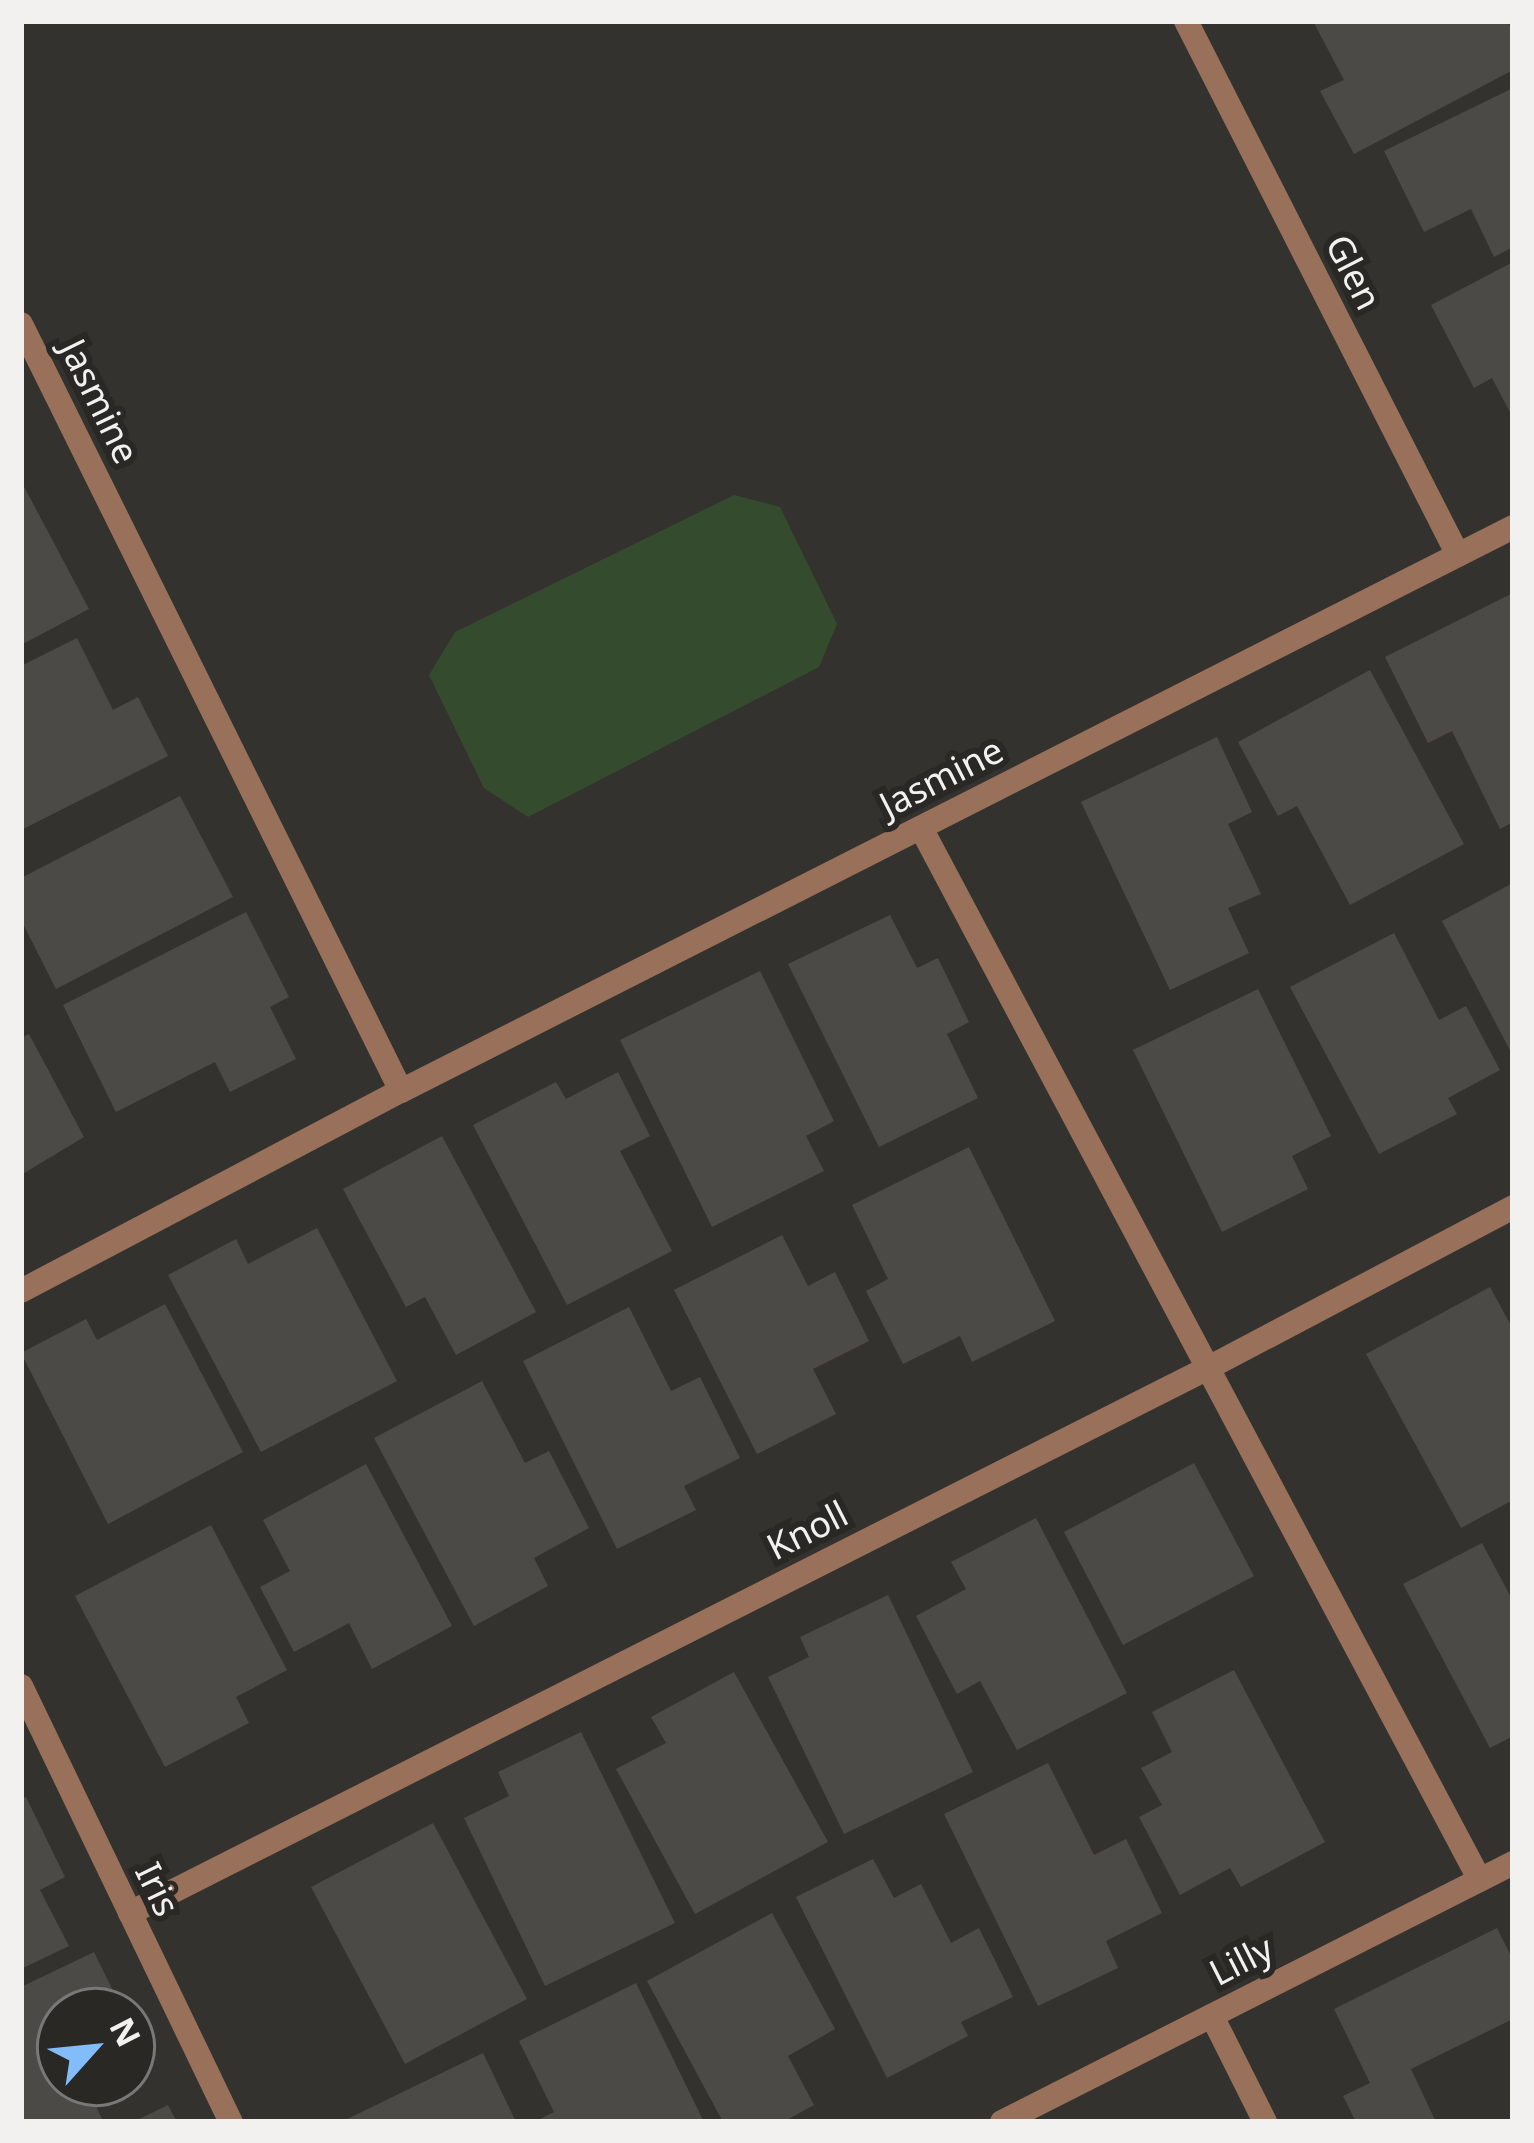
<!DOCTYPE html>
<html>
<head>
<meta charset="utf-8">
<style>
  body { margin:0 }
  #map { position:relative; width:1534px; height:2143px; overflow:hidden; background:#34322f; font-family:"Noto Sans",sans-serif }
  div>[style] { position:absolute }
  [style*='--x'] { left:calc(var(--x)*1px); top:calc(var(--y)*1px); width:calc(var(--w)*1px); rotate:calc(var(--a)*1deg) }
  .green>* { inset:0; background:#344c2d }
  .building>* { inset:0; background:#4c4a46 }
  .street>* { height:24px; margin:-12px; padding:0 12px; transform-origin:12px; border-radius:12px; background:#997059 }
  span { translate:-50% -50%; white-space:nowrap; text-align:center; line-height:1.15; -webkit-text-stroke:12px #2a2825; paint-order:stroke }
  .street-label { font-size:36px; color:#f3f1ef }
  .frame { position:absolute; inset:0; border:24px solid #f3f1ef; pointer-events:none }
  .north { position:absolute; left:36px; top:1987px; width:120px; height:120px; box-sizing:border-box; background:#2a2825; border:3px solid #7a7876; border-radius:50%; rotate:63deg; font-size:33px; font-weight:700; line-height:48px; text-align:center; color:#f3f1ef }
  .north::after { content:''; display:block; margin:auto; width:42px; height:54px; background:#82bcfa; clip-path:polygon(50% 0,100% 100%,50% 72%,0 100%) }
</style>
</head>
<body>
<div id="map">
  <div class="green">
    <div style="clip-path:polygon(734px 495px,780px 507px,837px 624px,819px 667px,528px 817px,484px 788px,429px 675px,455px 632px)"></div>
  </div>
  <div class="building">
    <div style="clip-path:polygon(1313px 21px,1507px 21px,1513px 32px,1513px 70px,1354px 154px,1320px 91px,1344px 80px)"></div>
    <div style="clip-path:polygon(1513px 88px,1513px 247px,1494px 257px,1471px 209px,1424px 232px,1384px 151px)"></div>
    <div style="clip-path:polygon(1513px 262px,1513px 418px,1492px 378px,1474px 388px,1431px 305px)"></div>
    <div style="clip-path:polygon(21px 481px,89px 609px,21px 645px)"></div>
    <div style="clip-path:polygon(1513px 593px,1513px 822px,1500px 829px,1452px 731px,1428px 743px,1385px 657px)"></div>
    <div style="clip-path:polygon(77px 638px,113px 710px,138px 697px,168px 756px,21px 830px,21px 666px)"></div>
    <div style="clip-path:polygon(1370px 670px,1464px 844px,1350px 905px,1297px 806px,1278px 816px,1238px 742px)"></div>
    <div style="clip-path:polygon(1217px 737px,1252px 812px,1228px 824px,1261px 894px,1228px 908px,1249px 953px,1170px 990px,1081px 802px)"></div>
    <div style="clip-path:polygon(180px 796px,233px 897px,56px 989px,21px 920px,21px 878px)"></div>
    <div style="clip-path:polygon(1513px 883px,1513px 1056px,1442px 921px)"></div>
    <div style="clip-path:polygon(246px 912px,289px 997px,270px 1007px,296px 1059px,230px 1092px,215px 1062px,116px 1112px,63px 1005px)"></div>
    <div style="clip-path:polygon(890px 915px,917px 968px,938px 958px,969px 1022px,947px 1034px,978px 1098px,879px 1147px,788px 964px)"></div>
    <div style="clip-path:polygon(1394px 933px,1439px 1020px,1466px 1006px,1500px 1070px,1448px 1098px,1457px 1114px,1379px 1154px,1290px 987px)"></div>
    <div style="clip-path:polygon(760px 971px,834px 1121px,806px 1136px,824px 1171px,712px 1227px,620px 1040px)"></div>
    <div style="clip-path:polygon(1258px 989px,1331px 1136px,1292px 1156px,1308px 1189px,1222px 1232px,1133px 1050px)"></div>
    <div style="clip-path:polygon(29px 1034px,84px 1137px,21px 1175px,21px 1038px)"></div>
    <div style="clip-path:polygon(618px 1072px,650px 1136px,620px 1151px,672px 1251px,567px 1305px,473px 1125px,556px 1082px,566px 1099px)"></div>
    <div style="clip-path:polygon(442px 1136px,536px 1312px,456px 1355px,425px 1297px,406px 1307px,343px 1189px)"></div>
    <div style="clip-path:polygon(969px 1147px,1055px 1321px,972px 1362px,960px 1336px,903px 1364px,866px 1291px,888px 1279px,852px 1205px)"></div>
    <div style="clip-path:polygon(317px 1228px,397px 1381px,261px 1452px,168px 1275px,236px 1239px,248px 1264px)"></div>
    <div style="clip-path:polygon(782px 1235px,808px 1286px,835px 1272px,869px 1341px,813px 1369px,836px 1414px,757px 1454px,674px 1290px)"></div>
    <div style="clip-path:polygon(1490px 1287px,1513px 1329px,1513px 1500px,1461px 1528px,1366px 1354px)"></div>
    <div style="clip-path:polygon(165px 1304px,243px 1452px,108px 1524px,21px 1353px,86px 1319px,97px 1340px)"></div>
    <div style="clip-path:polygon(629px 1307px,671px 1391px,700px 1377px,740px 1458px,684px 1486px,696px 1510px,617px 1549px,523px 1361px)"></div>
    <div style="clip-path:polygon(482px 1381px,525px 1463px,549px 1451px,589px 1528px,534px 1558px,548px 1586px,474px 1626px,374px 1438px)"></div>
    <div style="clip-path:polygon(1194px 1463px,1254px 1576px,1123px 1645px,1064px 1532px)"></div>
    <div style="clip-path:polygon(366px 1464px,452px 1626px,372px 1669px,349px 1623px,294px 1652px,260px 1587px,290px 1571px,263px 1520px)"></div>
    <div style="clip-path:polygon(1036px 1518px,1127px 1693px,1017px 1750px,980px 1681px,957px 1694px,916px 1616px,966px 1589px,951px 1562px)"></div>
    <div style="clip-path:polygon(211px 1525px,287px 1670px,236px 1697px,249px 1723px,165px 1767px,75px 1596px)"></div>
    <div style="clip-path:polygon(1482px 1543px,1513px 1601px,1513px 1736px,1490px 1748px,1403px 1584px)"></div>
    <div style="clip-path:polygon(888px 1595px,973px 1772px,844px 1834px,768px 1677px,809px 1657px,800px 1637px)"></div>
    <div style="clip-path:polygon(1234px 1670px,1325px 1842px,1241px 1887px,1230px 1868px,1180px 1895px,1139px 1817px,1162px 1805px,1141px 1768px,1172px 1752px,1152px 1712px)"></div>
    <div style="clip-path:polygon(734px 1672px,828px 1842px,695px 1914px,616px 1769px,666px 1743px,651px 1717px)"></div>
    <div style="clip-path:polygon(581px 1732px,675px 1923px,545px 1986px,464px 1818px,509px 1796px,498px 1772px)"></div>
    <div style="clip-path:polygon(1048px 1763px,1094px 1855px,1126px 1839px,1162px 1913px,1106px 1941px,1118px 1968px,1038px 2006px,944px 1814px)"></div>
    <div style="clip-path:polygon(26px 1797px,65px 1877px,40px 1890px,69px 1946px,21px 1969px,21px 1799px)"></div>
    <div style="clip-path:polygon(433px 1823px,527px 1999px,405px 2064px,311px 1887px)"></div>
    <div style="clip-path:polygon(873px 1859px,894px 1898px,921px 1884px,951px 1943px,979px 1928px,1013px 1997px,961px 2022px,968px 2036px,887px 2078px,796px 1897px)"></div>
    <div style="clip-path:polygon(772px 1913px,835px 2029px,788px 2056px,814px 2105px,783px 2122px,723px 2122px,647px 1981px)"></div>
    <div style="clip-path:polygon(1497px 1928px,1513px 1960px,1513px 2019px,1411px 2069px,1436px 2122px,1356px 2122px,1343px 2096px,1370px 2083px,1334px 2009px)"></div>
    <div style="clip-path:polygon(94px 1952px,123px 2011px,60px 2011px,60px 2083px,85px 2083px,102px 2119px,21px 2122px,21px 1987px)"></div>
    <div style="clip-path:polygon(636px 1983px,704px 2122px,534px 2122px,554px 2112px,519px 2041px)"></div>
    <div style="clip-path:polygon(483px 2053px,516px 2122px,341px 2122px)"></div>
    <div style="clip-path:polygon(168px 2105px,177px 2122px,133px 2122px)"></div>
  </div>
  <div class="street">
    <div style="--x:1186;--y:21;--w:599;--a:63.01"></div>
    <div style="--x:21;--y:324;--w:856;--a:63.64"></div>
    <div style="--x:921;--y:828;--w:1191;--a:62.02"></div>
    <div style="--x:21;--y:1291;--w:429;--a:-27.8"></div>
    <div style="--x:401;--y:1091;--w:1247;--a:-26.89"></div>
    <div style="--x:21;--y:1686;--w:484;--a:64.3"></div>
    <div style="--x:130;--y:1913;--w:1208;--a:-26.82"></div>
    <div style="--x:1208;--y:1368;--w:345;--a:-27.8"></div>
    <div style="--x:1212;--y:2016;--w:119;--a:63.4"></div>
    <div style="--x:1002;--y:2122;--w:573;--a:-26.88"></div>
  </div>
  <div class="street-label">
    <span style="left:1354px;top:272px;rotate:63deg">Glen</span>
    <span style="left:100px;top:401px;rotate:64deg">Jasmine</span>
    <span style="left:941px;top:777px;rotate:-27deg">Jasmine</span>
    <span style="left:807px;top:1530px;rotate:-27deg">Knoll</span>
    <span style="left:158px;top:1889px;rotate:64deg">Iris</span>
    <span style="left:1241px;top:1960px;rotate:-27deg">Lilly</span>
  </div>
  <div class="frame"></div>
  <div class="north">N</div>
</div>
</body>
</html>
